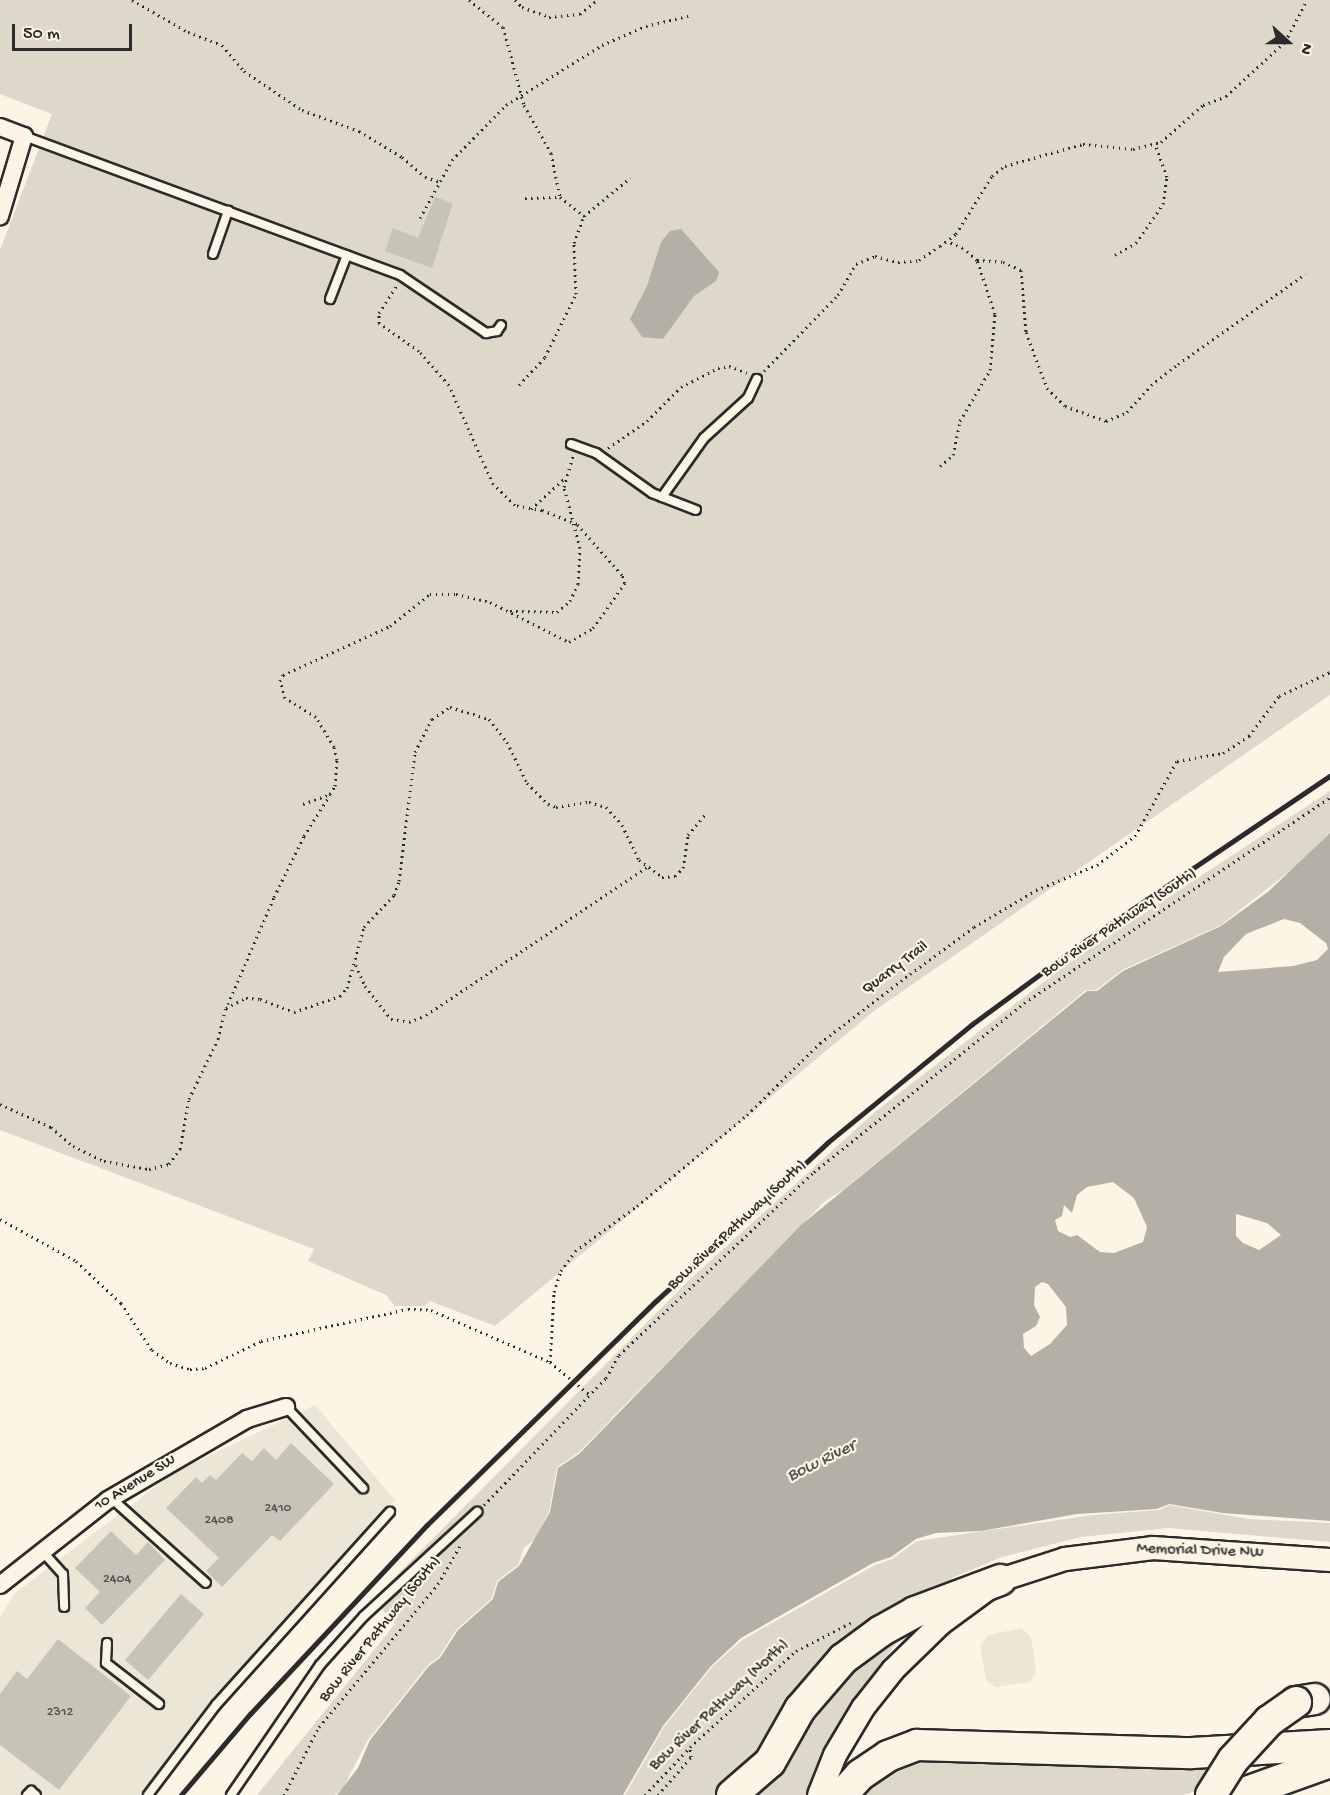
<!DOCTYPE html>
<html>
<head>
<meta charset="utf-8">
<style>
  body { margin:0 }
  #map { position:relative; width:1330px; height:1795px; overflow:hidden; background:#fcf5e5; font-family:"Gochi Hand",sans-serif }
  div>[style] { position:absolute }
  [style*='--x'] { left:calc(var(--x)*1px); top:calc(var(--y)*1px); width:calc(var(--w)*1px); rotate:calc(var(--a)*1deg) }
  .built>* { inset:0; background:#ece6d7 }
  .green>* { inset:0; background:#ded8ca }
  .water>* { inset:0; background:#b4b0a5 }
  .building>* { inset:0; background:#c8c3b7 }
  .path>* { height:3px; margin-top:-1.5px; transform-origin:0; background:repeating-linear-gradient(90deg,#2b2b2b 0 1.5px,transparent 0 6px) }
  .roads { filter:drop-shadow(2px 0 #2b2b2b) drop-shadow(-2px 0 #2b2b2b) drop-shadow(0 2px #2b2b2b) drop-shadow(0 -2px #2b2b2b) }
  .service>* { height:8px; margin:-4px; padding:0 4px; transform-origin:4px; border-radius:4px; background:#fcf5e5 }
  .minor>* { height:16px; margin:-8px; padding:0 8px; transform-origin:8px; border-radius:8px; background:#fcf5e5 }
  .secondary>* { height:22px; margin:-11px; padding:0 11px; transform-origin:11px; border-radius:11px; background:#fcf5e5 }
  .motorway>* { height:30px; margin:-15px; padding:0 15px; transform-origin:15px; border-radius:15px; background:#fcf5e5 }
  .rail>* { height:4.5px; margin:-2.25px; padding:0 2.25px; transform-origin:2.25px; border-radius:2.25px; background:#2b2b2b }
  .bridges { filter:drop-shadow(2px 0 #2b2b2b) drop-shadow(-2px 0 #2b2b2b) drop-shadow(0 2px #2b2b2b) drop-shadow(0 -2px #2b2b2b) }
  .motorway-bridge>* { height:30px; margin:-15px; padding:0 15px; transform-origin:15px; border-radius:15px; background:#fcf5e5 }
  span { translate:-50% -50%; white-space:nowrap; text-align:center; line-height:1.15; -webkit-text-stroke:4.5px #fcf5e5; paint-order:stroke }
  .number-label { font-size:14px; color:#52514e }
  .number-label span { -webkit-text-stroke-width:0 }
  .street-label { font-size:16px; color:#2b2b2b }
  .water-label { font-size:18px; color:#545350; font-style:italic }
  .north { position:absolute; left:1258px; top:12px; width:60px; height:60px; -webkit-text-stroke:4px #fcf5e5; paint-order:stroke; rotate:111deg; font-size:16px; font-weight:700; line-height:24px; text-align:center; color:#2b2b2b }
  .north::after { content:''; display:block; margin:auto; width:21px; height:27px; background:#2b2b2b; clip-path:polygon(50% 0,100% 100%,50% 72%,0 100%) }
  .scale { position:absolute; left:12px; top:24px; width:120px; height:27px; box-sizing:border-box; border:3px solid #2b2b2b; border-top:0; padding-left:8px; font-size:18px; line-height:21px; white-space:nowrap; color:#2b2b2b; -webkit-text-stroke:4px #fcf5e5; paint-order:stroke }
</style>
</head>
<body>
<div id="map">
  <div class="built">
    <div style="clip-path:polygon(315px 1405px,395px 1500px,139px 1795px,0 1795px,0 1617px,15px 1593px,175px 1472px)"></div>
    <div style="clip-path:polygon(1021px 1628px,1031px 1637px,1036px 1671px,1030px 1682px,996px 1687px,986px 1680px,980px 1646px,988px 1635px)"></div>
  </div>
  <div class="green">
    <div style="clip-path:polygon(0 0,1330px 0,1330px 695px,874px 1011px,495px 1326px,430px 1301px,425px 1306px,395px 1306px,386px 1295px,308px 1261px,314px 1249px,0 1130px,0 250px,52px 114px,0 94px)"></div>
    <div style="clip-path:polygon(1330px 791px,1330px 832px,1301px 862px,1221px 925px,1122px 970px,1096px 990px,1086px 990px,843px 1190px,825px 1201px,578px 1453px,557px 1467px,549px 1511px,536px 1538px,524px 1548px,518px 1565px,497px 1581px,492px 1598px,456px 1630px,439px 1657px,428px 1665px,368px 1740px,343px 1788px,335px 1795px,257px 1795px,395px 1624px,373px 1599px,687px 1282px,875px 1112px,977px 1033px,1070px 962px)"></div>
    <div style="clip-path:polygon(1169px 1505px,1248px 1519px,1330px 1523px,1330px 1542px,1168px 1528px,1081px 1537px,1002px 1557px,952px 1578px,946px 1590px,935px 1595px,769px 1744px,718px 1795px,625px 1795px,664px 1727px,712px 1667px,742px 1640px,873px 1566px,892px 1559px,917px 1541px,1093px 1515px,1159px 1510px)"></div>
    <div style="clip-path:polygon(911px 1621px,865px 1689px,810px 1795px,743px 1795px,839px 1677px)"></div>
    <div style="clip-path:polygon(903px 1756px,1225px 1757px,1209px 1787px,1183px 1795px,850px 1795px)"></div>
  </div>
  <div class="water">
    <div style="clip-path:polygon(681px 229px,719px 272px,716px 281px,694px 296px,663px 339px,642px 337px,630px 319px,647px 286px,661px 242px,670px 231px)"></div>
    <div style="clip-path:polygon(evenodd,1330px 833px,1330px 1521px,1223px 1513px,1169px 1504px,1157px 1509px,1077px 1514px,981px 1531px,936px 1533px,916px 1539px,891px 1557px,873px 1563px,741px 1638px,711px 1666px,663px 1726px,623px 1795px,337px 1795px,358px 1768px,370px 1740px,429px 1666px,440px 1658px,458px 1630px,493px 1599px,498px 1582px,519px 1566px,550px 1512px,558px 1468px,579px 1454px,801px 1225px,1087px 991px,1097px 991px,1123px 971px,1221px 926px,1269px 891px,1330px 833px,1284px 919px,1300px 923px,1326px 943px,1328px 949px,1317px 960px,1293px 966px,1218px 972px,1224px 957px,1246px 934px,1284px 919px,1330px 833px,1113px 1182px,1134px 1198px,1147px 1227px,1143px 1242px,1114px 1253px,1100px 1252px,1077px 1235px,1070px 1237px,1058px 1231px,1055px 1220px,1062px 1216px,1064px 1205px,1072px 1213px,1077px 1195px,1087px 1187px,1113px 1182px,1330px 833px,1236px 1214px,1267px 1223px,1281px 1235px,1259px 1250px,1243px 1243px,1236px 1236px,1236px 1214px,1330px 833px,1042px 1282px,1048px 1284px,1066px 1307px,1067px 1325px,1050px 1344px,1031px 1356px,1024px 1348px,1023px 1334px,1036px 1326px,1040px 1317px,1034px 1305px,1035px 1287px,1042px 1282px)"></div>
  </div>
  <div class="building">
    <div style="clip-path:polygon(435px 197px,453px 203px,432px 268px,385px 251px,393px 228px,418px 238px)"></div>
    <div style="clip-path:polygon(291px 1443px,334px 1484px,280px 1541px,272px 1535px,222px 1587px,206px 1571px,219px 1558px,166px 1508px,196px 1477px,202px 1483px,210px 1475px,216px 1480px,242px 1453px,252px 1461px,264px 1448px,276px 1460px)"></div>
    <div style="clip-path:polygon(111px 1531px,136px 1555px,148px 1542px,165px 1560px,102px 1625px,85px 1608px,100px 1592px,75px 1568px)"></div>
    <div style="clip-path:polygon(181px 1594px,204px 1614px,148px 1680px,125px 1660px)"></div>
    <div style="clip-path:polygon(58px 1639px,131px 1696px,59px 1790px,0 1745px,0 1694px,17px 1671px,27px 1679px)"></div>
  </div>
  <div class="path">
    <div style="--x:132;--y:0;--w:64;--a:29.7"></div>
    <div style="--x:188;--y:32;--w:36;--a:21"></div>
    <div style="--x:222;--y:45;--w:34;--a:50"></div>
    <div style="--x:244;--y:71;--w:70;--a:33.9"></div>
    <div style="--x:302;--y:110;--w:61;--a:20.2"></div>
    <div style="--x:359;--y:131;--w:50;--a:31.2"></div>
    <div style="--x:402;--y:157;--w:30;--a:41"></div>
    <div style="--x:425;--y:177;--w:17;--a:17"></div>
    <div style="--x:469;--y:0;--w:43;--a:38.5"></div>
    <div style="--x:503;--y:27;--w:81;--a:74.9"></div>
    <div style="--x:524;--y:105;--w:55;--a:60.6"></div>
    <div style="--x:551;--y:153;--w:45;--a:78.4"></div>
    <div style="--x:560;--y:197;--w:31;--a:38"></div>
    <div style="--x:515;--y:0;--w:10;--a:45"></div>
    <div style="--x:522;--y:7;--w:29;--a:20"></div>
    <div style="--x:549;--y:17;--w:31;--a:-6"></div>
    <div style="--x:580;--y:14;--w:22;--a:-39"></div>
    <div style="--x:525;--y:198;--w:35;--a:-2"></div>
    <div style="--x:420;--y:218;--w:66;--a:-61.1"></div>
    <div style="--x:452;--y:160;--w:77;--a:-45.5"></div>
    <div style="--x:506;--y:105;--w:113;--a:-32"></div>
    <div style="--x:602;--y:45;--w:48;--a:-23.4"></div>
    <div style="--x:646;--y:26;--w:46;--a:-13.7"></div>
    <div style="--x:1115;--y:255;--w:24;--a:-30"></div>
    <div style="--x:1136;--y:243;--w:47;--a:-55.3"></div>
    <div style="--x:1163;--y:204;--w:27;--a:-82"></div>
    <div style="--x:1167;--y:177;--w:35;--a:-110"></div>
    <div style="--x:977;--y:260;--w:26;--a:4"></div>
    <div style="--x:1003;--y:262;--w:20;--a:24"></div>
    <div style="--x:1021;--y:270;--w:62;--a:85.4"></div>
    <div style="--x:1026;--y:332;--w:60;--a:69.4"></div>
    <div style="--x:1047;--y:388;--w:25;--a:45"></div>
    <div style="--x:1065;--y:406;--w:44;--a:20.1"></div>
    <div style="--x:1106;--y:421;--w:23;--a:-23"></div>
    <div style="--x:1127;--y:412;--w:36;--a:-48"></div>
    <div style="--x:1151;--y:385;--w:34;--a:-38"></div>
    <div style="--x:1178;--y:364;--w:156;--a:-35.3"></div>
    <div style="--x:764;--y:371;--w:106;--a:-45.8"></div>
    <div style="--x:838;--y:295;--w:36;--a:-60"></div>
    <div style="--x:856;--y:264;--w:21;--a:-23"></div>
    <div style="--x:875;--y:256;--w:24;--a:15"></div>
    <div style="--x:898;--y:262;--w:21;--a:-5"></div>
    <div style="--x:919;--y:260;--w:25;--a:-34"></div>
    <div style="--x:940;--y:246;--w:20;--a:-37"></div>
    <div style="--x:956;--y:234;--w:68;--a:-58.2"></div>
    <div style="--x:992;--y:176;--w:16;--a:-38"></div>
    <div style="--x:1005;--y:166;--w:81;--a:-15.8"></div>
    <div style="--x:1083;--y:144;--w:50;--a:5.7"></div>
    <div style="--x:1133;--y:149;--w:29;--a:-14"></div>
    <div style="--x:1161;--y:142;--w:56;--a:-41.4"></div>
    <div style="--x:1203;--y:105;--w:25;--a:-21"></div>
    <div style="--x:1226;--y:96;--w:80;--a:-42.5"></div>
    <div style="--x:1285;--y:42;--w:47;--a:-62.4"></div>
    <div style="--x:519;--y:385;--w:38;--a:-47"></div>
    <div style="--x:545;--y:357;--w:70;--a:-63.8"></div>
    <div style="--x:576;--y:294;--w:51;--a:-92.2"></div>
    <div style="--x:574;--y:243;--w:29;--a:-70"></div>
    <div style="--x:584;--y:216;--w:60;--a:-39.6"></div>
    <div style="--x:608;--y:448;--w:47;--a:-34.7"></div>
    <div style="--x:647;--y:421;--w:48;--a:-45"></div>
    <div style="--x:681;--y:387;--w:42;--a:-27.2"></div>
    <div style="--x:718;--y:368;--w:11;--a:-10"></div>
    <div style="--x:729;--y:366;--w:19;--a:21"></div>
    <div style="--x:940;--y:466;--w:17;--a:-40"></div>
    <div style="--x:953;--y:455;--w:35;--a:-78"></div>
    <div style="--x:960;--y:421;--w:59;--a:-59.5"></div>
    <div style="--x:990;--y:370;--w:56;--a:-84.9"></div>
    <div style="--x:995;--y:314;--w:57;--a:-108.4"></div>
    <div style="--x:977;--y:260;--w:18;--a:-139"></div>
    <div style="--x:963;--y:248;--w:17;--a:-156"></div>
    <div style="--x:531;--y:509;--w:45;--a:-42.3"></div>
    <div style="--x:510;--y:611;--w:47;--a:1.2"></div>
    <div style="--x:557;--y:612;--w:17;--a:-40"></div>
    <div style="--x:570;--y:601;--w:19;--a:-65"></div>
    <div style="--x:578;--y:584;--w:36;--a:-87"></div>
    <div style="--x:580;--y:548;--w:63;--a:-104.7"></div>
    <div style="--x:564;--y:487;--w:32;--a:-74"></div>
    <div style="--x:303;--y:804;--w:29;--a:-20"></div>
    <div style="--x:330;--y:794;--w:9;--a:-58"></div>
    <div style="--x:335;--y:786;--w:26;--a:-86"></div>
    <div style="--x:337;--y:760;--w:13;--a:-103"></div>
    <div style="--x:334;--y:747;--w:35;--a:-121"></div>
    <div style="--x:316;--y:717;--w:36;--a:-148"></div>
    <div style="--x:285;--y:698;--w:18;--a:-106"></div>
    <div style="--x:280;--y:681;--w:7;--a:-63"></div>
    <div style="--x:283;--y:675;--w:118;--a:-24.6"></div>
    <div style="--x:390;--y:626;--w:51;--a:-38.7"></div>
    <div style="--x:430;--y:594;--w:26;--a:0"></div>
    <div style="--x:456;--y:594;--w:35;--a:13"></div>
    <div style="--x:490;--y:602;--w:89;--a:26.9"></div>
    <div style="--x:569;--y:642;--w:28;--a:-30"></div>
    <div style="--x:593;--y:628;--w:55;--a:-54.6"></div>
    <div style="--x:625;--y:583;--w:9;--a:-111"></div>
    <div style="--x:622;--y:575;--w:68;--a:-131.4"></div>
    <div style="--x:577;--y:524;--w:38;--a:-158"></div>
    <div style="--x:542;--y:510;--w:27;--a:-170"></div>
    <div style="--x:515;--y:505;--w:30;--a:-136"></div>
    <div style="--x:493;--y:484;--w:108;--a:-114"></div>
    <div style="--x:449;--y:385;--w:45;--a:-131.4"></div>
    <div style="--x:419;--y:351;--w:49;--a:-145"></div>
    <div style="--x:379;--y:323;--w:10;--a:-90"></div>
    <div style="--x:379;--y:313;--w:33;--a:-57"></div>
    <div style="--x:356;--y:965;--w:23;--a:67"></div>
    <div style="--x:365;--y:986;--w:42;--a:51.8"></div>
    <div style="--x:391;--y:1019;--w:18;--a:9"></div>
    <div style="--x:409;--y:1022;--w:18;--a:-22"></div>
    <div style="--x:426;--y:1015;--w:266;--a:-33.8"></div>
    <div style="--x:228;--y:1004;--w:116;--a:-66.7"></div>
    <div style="--x:274;--y:897;--w:68;--a:-63.8"></div>
    <div style="--x:304;--y:836;--w:49;--a:-57.6"></div>
    <div style="--x:0;--y:1104;--w:56;--a:24.3"></div>
    <div style="--x:51;--y:1127;--w:29;--a:41"></div>
    <div style="--x:73;--y:1146;--w:34;--a:26"></div>
    <div style="--x:104;--y:1161;--w:46;--a:10.1"></div>
    <div style="--x:149;--y:1169;--w:21;--a:-14"></div>
    <div style="--x:169;--y:1164;--w:19;--a:-54"></div>
    <div style="--x:180;--y:1149;--w:51;--a:-79.8"></div>
    <div style="--x:189;--y:1099;--w:67;--a:-64.2"></div>
    <div style="--x:218;--y:1039;--w:32;--a:-76"></div>
    <div style="--x:226;--y:1008;--w:22;--a:-27"></div>
    <div style="--x:246;--y:998;--w:14;--a:4"></div>
    <div style="--x:260;--y:999;--w:36;--a:21"></div>
    <div style="--x:294;--y:1012;--w:49;--a:-19.2"></div>
    <div style="--x:340;--y:996;--w:11;--a:-49"></div>
    <div style="--x:347;--y:988;--w:63;--a:-74.4"></div>
    <div style="--x:364;--y:927;--w:44;--a:-46.8"></div>
    <div style="--x:394;--y:895;--w:15;--a:-70"></div>
    <div style="--x:399;--y:881;--w:130;--a:-82.9"></div>
    <div style="--x:415;--y:752;--w:37;--a:-63"></div>
    <div style="--x:432;--y:719;--w:22;--a:-34"></div>
    <div style="--x:450;--y:707;--w:41;--a:17.1"></div>
    <div style="--x:489;--y:719;--w:29;--a:52"></div>
    <div style="--x:507;--y:742;--w:46;--a:64"></div>
    <div style="--x:527;--y:783;--w:30;--a:45"></div>
    <div style="--x:548;--y:804;--w:9;--a:21"></div>
    <div style="--x:556;--y:807;--w:33;--a:-9"></div>
    <div style="--x:589;--y:802;--w:18;--a:16"></div>
    <div style="--x:606;--y:807;--w:24;--a:48"></div>
    <div style="--x:622;--y:825;--w:39;--a:64"></div>
    <div style="--x:639;--y:860;--w:29;--a:36"></div>
    <div style="--x:662;--y:877;--w:13;--a:-4"></div>
    <div style="--x:675;--y:876;--w:11;--a:-45"></div>
    <div style="--x:683;--y:868;--w:33;--a:-81"></div>
    <div style="--x:688;--y:835;--w:26;--a:-50"></div>
    <div style="--x:0;--y:1219;--w:87;--a:28.9"></div>
    <div style="--x:76;--y:1261;--w:62;--a:43"></div>
    <div style="--x:121;--y:1303;--w:56;--a:56.6"></div>
    <div style="--x:152;--y:1350;--w:22;--a:36"></div>
    <div style="--x:170;--y:1363;--w:21;--a:17"></div>
    <div style="--x:190;--y:1369;--w:15;--a:-4"></div>
    <div style="--x:205;--y:1368;--w:62;--a:-25.7"></div>
    <div style="--x:261;--y:1341;--w:150;--a:-12.3"></div>
    <div style="--x:408;--y:1309;--w:23;--a:2"></div>
    <div style="--x:431;--y:1310;--w:130;--a:23.6"></div>
    <div style="--x:550;--y:1362;--w:52;--a:39.5"></div>
    <div style="--x:550;--y:1362;--w:70;--a:-86.7"></div>
    <div style="--x:554;--y:1292;--w:22;--a:-72"></div>
    <div style="--x:561;--y:1271;--w:24;--a:-55"></div>
    <div style="--x:575;--y:1251;--w:77;--a:-36"></div>
    <div style="--x:637;--y:1206;--w:143;--a:-39.6"></div>
    <div style="--x:747;--y:1115;--w:103;--a:-44.6"></div>
    <div style="--x:820;--y:1043;--w:113;--a:-37.5"></div>
    <div style="--x:910;--y:974;--w:79;--a:-36.3"></div>
    <div style="--x:974;--y:927;--w:72;--a:-30.8"></div>
    <div style="--x:1036;--y:890;--w:66;--a:-22.3"></div>
    <div style="--x:1097;--y:865;--w:48;--a:-37.3"></div>
    <div style="--x:1135;--y:836;--w:86;--a:-60.8"></div>
    <div style="--x:1177;--y:761;--w:47;--a:-9.9"></div>
    <div style="--x:1223;--y:753;--w:31;--a:-33"></div>
    <div style="--x:1249;--y:736;--w:50;--a:-53.1"></div>
    <div style="--x:1279;--y:696;--w:56;--a:-25.2"></div>
    <div style="--x:484;--y:1505;--w:176;--a:-46.2"></div>
    <div style="--x:606;--y:1378;--w:26;--a:-61"></div>
    <div style="--x:619;--y:1355;--w:267;--a:-43.2"></div>
    <div style="--x:814;--y:1172;--w:270;--a:-38.8"></div>
    <div style="--x:1024;--y:1003;--w:369;--a:-33.9"></div>
    <div style="--x:284;--y:1795;--w:76;--a:-62.8"></div>
    <div style="--x:319;--y:1727;--w:186;--a:-50.2"></div>
    <div style="--x:438;--y:1584;--w:46;--a:-60.1"></div>
    <div style="--x:645;--y:1795;--w:66;--a:-46.8"></div>
    <div style="--x:690;--y:1747;--w:143;--a:-42.2"></div>
    <div style="--x:796;--y:1651;--w:65;--a:-27.3"></div>
    <div style="--x:658;--y:1795;--w:50;--a:-49"></div>
    <div style="--x:691;--y:1757;--w:10;--a:-96"></div>
  </div>
  <div class="roads">
    <div class="service">
      <div style="--x:24;--y:136;--w:401;--a:20.3"></div>
      <div style="--x:400;--y:275;--w:104;--a:34"></div>
      <div style="--x:486;--y:333;--w:11;--a:-10"></div>
      <div style="--x:497;--y:331;--w:7;--a:-56"></div>
      <div style="--x:213;--y:254;--w:46;--a:-70.8"></div>
      <div style="--x:330;--y:299;--w:47;--a:-68.9"></div>
      <div style="--x:571;--y:444;--w:27;--a:20"></div>
      <div style="--x:596;--y:453;--w:69;--a:35.5"></div>
      <div style="--x:652;--y:493;--w:47;--a:21.1"></div>
      <div style="--x:662;--y:497;--w:72;--a:-54.6"></div>
      <div style="--x:704;--y:438;--w:59;--a:-42.3"></div>
      <div style="--x:748;--y:398;--w:21;--a:-65"></div>
      <div style="--x:286;--y:1407;--w:112;--a:46.5"></div>
      <div style="--x:111;--y:1498;--w:127;--a:41.8"></div>
      <div style="--x:42;--y:1551;--w:31;--a:48"></div>
      <div style="--x:63;--y:1574;--w:33;--a:88"></div>
      <div style="--x:107;--y:1643;--w:20;--a:93"></div>
      <div style="--x:106;--y:1663;--w:67;--a:37.7"></div>
      <div style="--x:27;--y:1795;--w:6;--a:-45"></div>
      <div style="--x:31;--y:1791;--w:6;--a:39"></div>
      <div style="--x:148;--y:1795;--w:113;--a:-52.9"></div>
      <div style="--x:216;--y:1705;--w:260;--a:-48"></div>
      <div style="--x:231;--y:1795;--w:158;--a:-55.6"></div>
      <div style="--x:320;--y:1665;--w:66;--a:-48.1"></div>
      <div style="--x:364;--y:1616;--w:154;--a:-42.6"></div>
    </div>
    <div class="minor">
      <div style="--x:0;--y:127;--w:26;--a:21"></div>
      <div style="--x:24;--y:136;--w:84;--a:106.7"></div>
      <div style="--x:0;--y:1585;--w:137;--a:-38.2"></div>
      <div style="--x:108;--y:1500;--w:161;--a:-30.2"></div>
      <div style="--x:247;--y:1419;--w:41;--a:-17.1"></div>
    </div>
    <div class="secondary">
      <div style="--x:819;--y:1795;--w:43;--a:-68.2"></div>
      <div style="--x:835;--y:1755;--w:55;--a:-59.2"></div>
      <div style="--x:863;--y:1708;--w:48;--a:-51.7"></div>
      <div style="--x:893;--y:1670;--w:66;--a:-44.4"></div>
      <div style="--x:940;--y:1624;--w:74;--a:-36.3"></div>
      <div style="--x:1000;--y:1580;--w:68;--a:-17.9"></div>
      <div style="--x:1065;--y:1559;--w:89;--a:-7.1"></div>
      <div style="--x:1153;--y:1548;--w:177;--a:3.9"></div>
    </div>
    <div class="motorway">
      <div style="--x:1296;--y:1702;--w:19;--a:-9"></div>
      <div style="--x:732;--y:1795;--w:50;--a:-41"></div>
      <div style="--x:770;--y:1762;--w:61;--a:-60.5"></div>
      <div style="--x:800;--y:1709;--w:66;--a:-49.3"></div>
      <div style="--x:843;--y:1659;--w:47;--a:-36.4"></div>
      <div style="--x:881;--y:1631;--w:39;--a:-29"></div>
      <div style="--x:915;--y:1612;--w:91;--a:-20.6"></div>
      <div style="--x:842;--y:1795;--w:27;--a:-48"></div>
      <div style="--x:860;--y:1775;--w:34;--a:-34"></div>
      <div style="--x:888;--y:1756;--w:31;--a:-21"></div>
      <div style="--x:917;--y:1745;--w:275;--a:1.7"></div>
      <div style="--x:1192;--y:1753;--w:138;--a:-3.3"></div>
      <div style="--x:1238;--y:1795;--w:98;--a:-19.7"></div>
    </div>
  </div>
  <div class="rail">
    <div style="--x:181;--y:1795;--w:106;--a:-49.6"></div>
    <div style="--x:250;--y:1714;--w:259;--a:-46.9"></div>
    <div style="--x:427;--y:1525;--w:320;--a:-44.4"></div>
    <div style="--x:656;--y:1301;--w:233;--a:-42.7"></div>
    <div style="--x:827;--y:1143;--w:186;--a:-39.3"></div>
    <div style="--x:971;--y:1025;--w:145;--a:-36.3"></div>
    <div style="--x:1088;--y:939;--w:292;--a:-34"></div>
  </div>
  <div class="bridges">
    <div class="motorway-bridge">
      <div style="--x:1211;--y:1795;--w:41;--a:-57.8"></div>
      <div style="--x:1233;--y:1760;--w:53;--a:-47.3"></div>
      <div style="--x:1269;--y:1721;--w:33;--a:-35"></div>
    </div>
  </div>
  <div class="number-label">
    <span style="left:278px;top:1509px">2410</span>
    <span style="left:219px;top:1521px">2408</span>
    <span style="left:117px;top:1580px">2404</span>
    <span style="left:60px;top:1713px">2312</span>
  </div>
  <div class="street-label">
    <span style="left:1120px;top:924px;rotate:-34deg">Bow River Pathway (South)</span>
    <span style="left:896px;top:969px;rotate:-37deg">Quarry Trail</span>
    <span style="left:738px;top:1226px;rotate:-43deg">Bow River Pathway (South)</span>
    <span style="left:136px;top:1484px;rotate:-32deg">10 Avenue SW</span>
    <span style="left:1200px;top:1552px;rotate:2deg">Memorial Drive NW</span>
    <span style="left:381px;top:1630px;rotate:-51deg">Bow River Pathway (South)</span>
    <span style="left:720px;top:1706px;rotate:-43deg">Bow River Pathway (North)</span>
  </div>
  <div class="water-label">
    <span style="left:822px;top:1462px;rotate:-26deg">Bow River</span>
  </div>
  <div class="north">N</div>
  <div class="scale">50 m</div>
</div>
</body>
</html>
